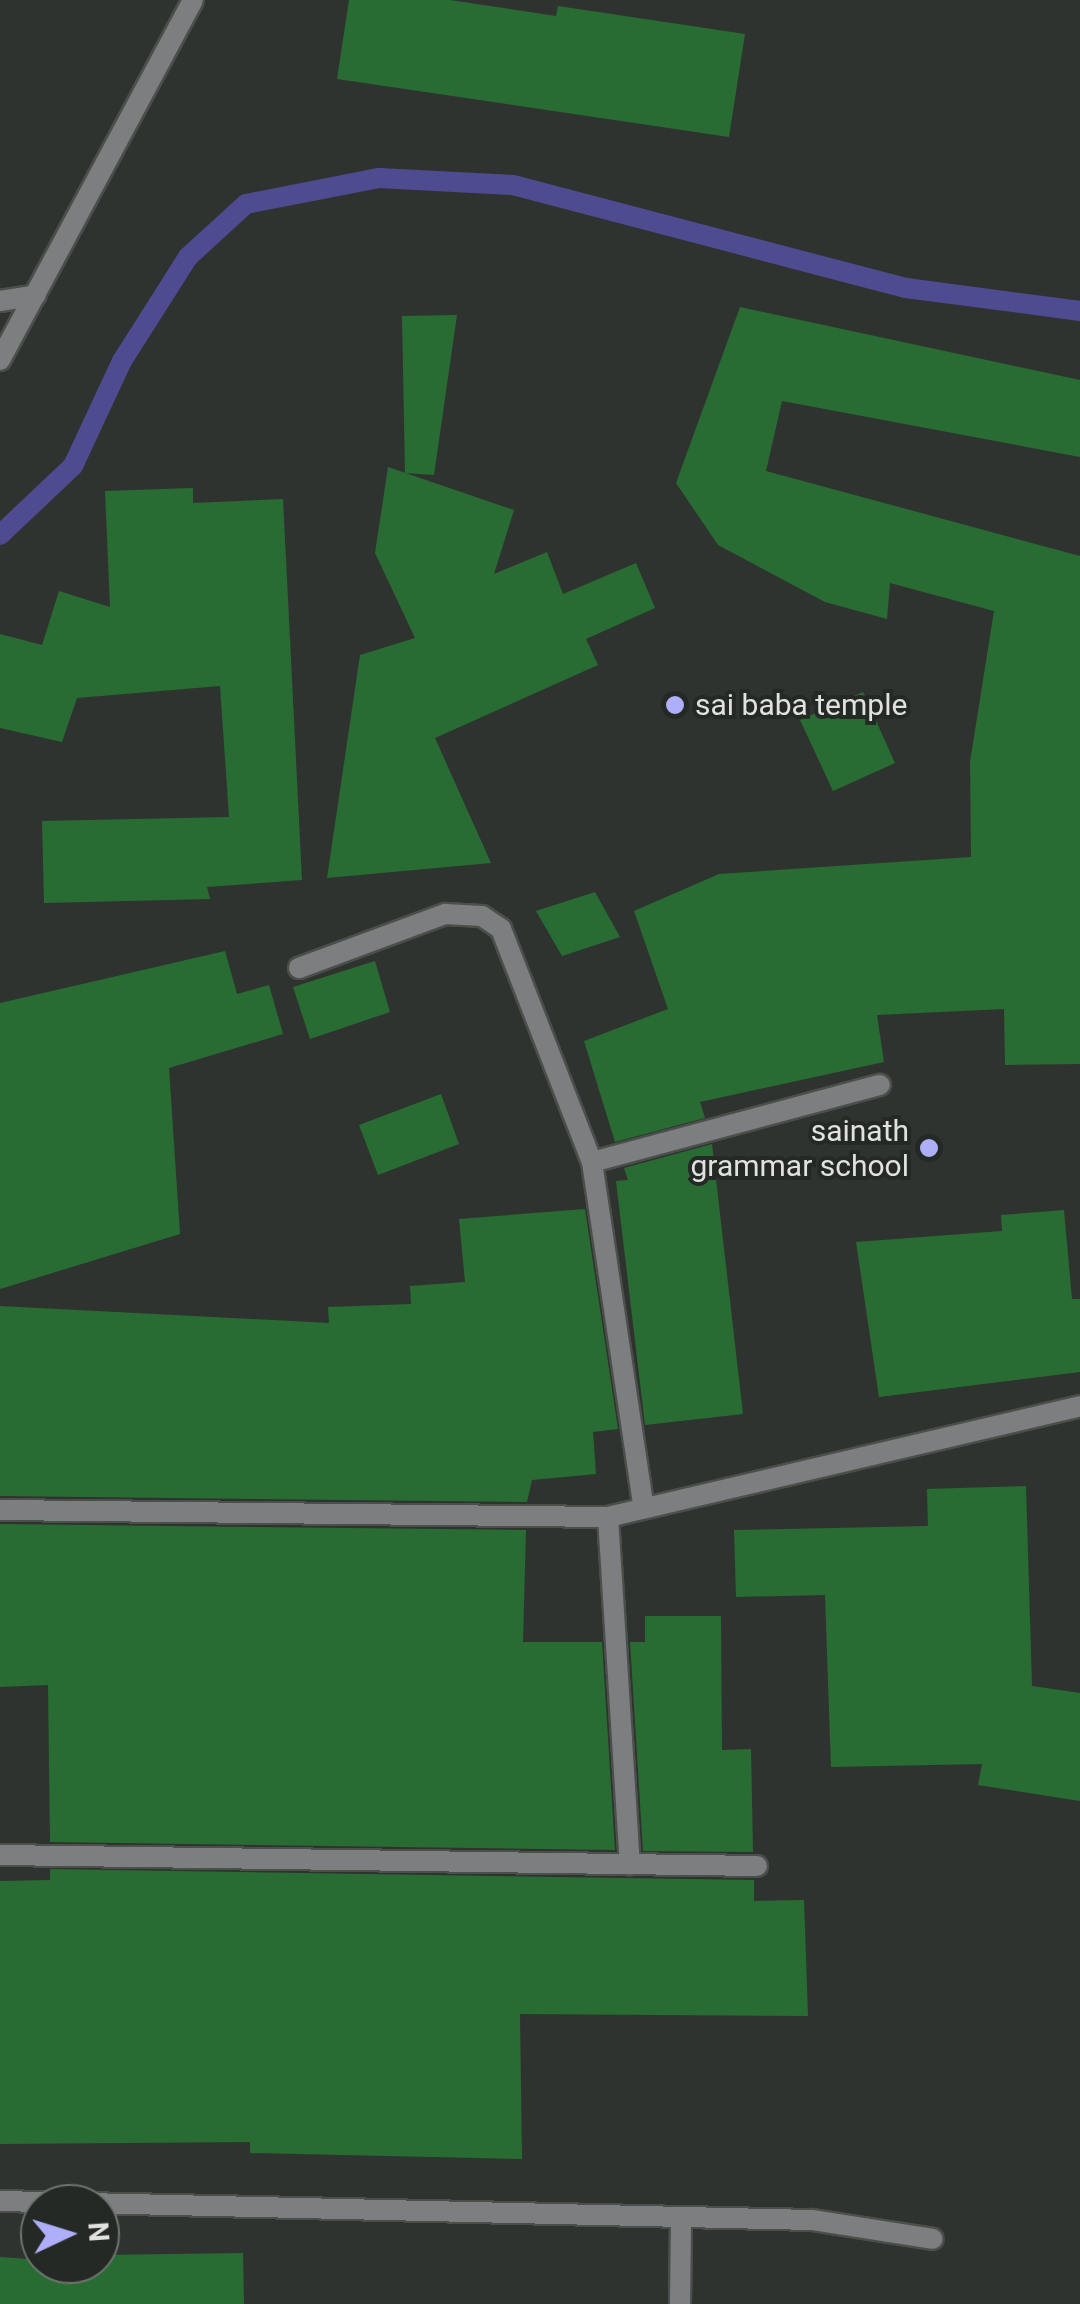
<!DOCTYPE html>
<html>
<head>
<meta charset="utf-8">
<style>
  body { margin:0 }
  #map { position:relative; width:1080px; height:2304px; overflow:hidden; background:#2f332f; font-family:Roboto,sans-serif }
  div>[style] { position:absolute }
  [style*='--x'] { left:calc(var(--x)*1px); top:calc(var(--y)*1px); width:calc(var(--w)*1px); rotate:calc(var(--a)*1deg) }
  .stream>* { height:20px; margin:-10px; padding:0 10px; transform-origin:10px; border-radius:10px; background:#4f4b91 }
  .building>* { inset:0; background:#296c33 }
  .roads { filter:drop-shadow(2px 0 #4b4f4b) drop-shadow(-2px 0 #4b4f4b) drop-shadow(0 2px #4b4f4b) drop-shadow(0 -2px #4b4f4b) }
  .minor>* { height:20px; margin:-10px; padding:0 10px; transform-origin:10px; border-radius:10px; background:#7d7e80 }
  .dots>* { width:28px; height:28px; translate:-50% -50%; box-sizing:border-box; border:5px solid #252925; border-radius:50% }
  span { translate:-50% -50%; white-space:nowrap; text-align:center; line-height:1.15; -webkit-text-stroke:8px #252925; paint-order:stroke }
  .poi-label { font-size:30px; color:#dfe2df }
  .left { translate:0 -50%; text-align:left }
  .right { translate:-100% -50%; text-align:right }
  .north { position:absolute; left:20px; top:2184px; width:100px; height:100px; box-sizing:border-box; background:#252925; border:2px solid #6f736f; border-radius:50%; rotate:86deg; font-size:28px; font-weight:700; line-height:40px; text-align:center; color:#dfe2df }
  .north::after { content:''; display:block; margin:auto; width:35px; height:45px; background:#afaefa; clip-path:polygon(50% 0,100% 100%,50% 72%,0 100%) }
</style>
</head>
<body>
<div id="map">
  <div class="stream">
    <div style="--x:0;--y:535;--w:100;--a:-43.4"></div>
    <div style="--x:73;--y:466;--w:116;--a:-65"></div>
    <div style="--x:122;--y:361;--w:123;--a:-57.6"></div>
    <div style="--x:188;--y:257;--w:79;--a:-42.4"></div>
    <div style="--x:246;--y:204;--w:136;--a:-11.1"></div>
    <div style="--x:379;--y:178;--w:134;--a:3"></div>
    <div style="--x:513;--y:185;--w:406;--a:14.7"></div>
    <div style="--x:906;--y:288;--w:176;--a:7.5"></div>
  </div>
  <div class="building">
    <div style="clip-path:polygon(349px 0,450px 0,556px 16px,558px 6px,745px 34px,729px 137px,337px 79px)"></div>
    <div style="clip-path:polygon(740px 307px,1080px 380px,1080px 457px,782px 401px,766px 471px,1080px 556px,1080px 1064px,1005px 1065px,1004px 1009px,877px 1015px,884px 1062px,700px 1102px,705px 1118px,615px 1142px,584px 1041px,668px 1009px,634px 911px,719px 874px,971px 857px,970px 762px,994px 611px,890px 583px,887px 619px,825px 602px,718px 545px,676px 483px)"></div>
    <div style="clip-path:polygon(457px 315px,434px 475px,405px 473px,402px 316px)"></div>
    <div style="clip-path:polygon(388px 467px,514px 510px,494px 574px,547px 552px,563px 594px,636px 563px,655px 608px,586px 639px,598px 665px,435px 738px,491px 863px,327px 878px,360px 655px,415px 638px,375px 553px)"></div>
    <div style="clip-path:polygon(193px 488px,193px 503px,283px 499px,302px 880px,207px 887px,210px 899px,44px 903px,42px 821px,229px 817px,220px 686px,77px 698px,62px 742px,0 728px,0 634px,42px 645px,59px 591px,110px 607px,105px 491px)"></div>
    <div style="clip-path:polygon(863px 692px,895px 763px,833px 791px,800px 720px)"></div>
    <div style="clip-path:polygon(595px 892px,620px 937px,562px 956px,536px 911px)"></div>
    <div style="clip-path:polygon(225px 951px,237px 994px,269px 985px,283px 1034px,169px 1068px,180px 1234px,0 1289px,0 1003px)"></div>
    <div style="clip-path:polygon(375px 961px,390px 1012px,310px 1039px,293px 987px)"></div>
    <div style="clip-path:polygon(441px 1094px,459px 1144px,378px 1175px,359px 1125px)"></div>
    <div style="clip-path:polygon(712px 1144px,743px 1414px,645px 1425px,616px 1181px,628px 1180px,624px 1168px)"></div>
    <div style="clip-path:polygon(585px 1209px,618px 1429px,593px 1432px,596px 1474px,532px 1480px,527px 1502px,0 1496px,0 1306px,329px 1323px,328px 1307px,411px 1304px,410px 1286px,465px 1282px,459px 1219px)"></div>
    <div style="clip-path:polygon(1064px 1210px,1072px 1299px,1080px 1299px,1080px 1372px,879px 1397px,856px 1242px,1002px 1231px,1001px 1215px)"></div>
    <div style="clip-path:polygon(1026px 1486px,1032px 1686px,1080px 1693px,1080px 1801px,978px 1785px,982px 1764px,831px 1767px,825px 1595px,736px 1597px,734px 1530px,928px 1526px,927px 1489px)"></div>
    <div style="clip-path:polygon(0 1524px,526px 1530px,523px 1642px,602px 1642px,615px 1850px,50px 1842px,48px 1685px,0 1687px)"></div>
    <div style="clip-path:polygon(645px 1616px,721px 1616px,722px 1750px,751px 1749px,753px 1852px,643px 1851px,630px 1642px,645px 1642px)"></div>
    <div style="clip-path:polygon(50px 1869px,754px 1880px,754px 1901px,804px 1900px,808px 2016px,520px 2014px,522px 2159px,250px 2153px,250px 2142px,0 2144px,0 1881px,50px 1880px)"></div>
    <div style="clip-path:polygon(243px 2253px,244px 2304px,0 2304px,0 2257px,100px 2264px,100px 2255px)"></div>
  </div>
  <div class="roads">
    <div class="minor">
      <div style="--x:0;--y:301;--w:36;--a:-9"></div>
      <div style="--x:0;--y:360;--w:408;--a:-61.8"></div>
      <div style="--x:299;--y:968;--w:156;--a:-20.3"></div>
      <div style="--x:445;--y:914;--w:37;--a:3"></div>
      <div style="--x:482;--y:916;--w:23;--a:34"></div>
      <div style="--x:501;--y:929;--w:250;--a:68.7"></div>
      <div style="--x:592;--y:1162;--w:344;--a:81.5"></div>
      <div style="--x:592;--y:1162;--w:298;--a:-15"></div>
      <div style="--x:0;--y:1510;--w:608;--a:0.66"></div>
      <div style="--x:608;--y:1517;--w:485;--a:-13.2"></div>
      <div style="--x:608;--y:1517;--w:348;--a:86.4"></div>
      <div style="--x:0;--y:1855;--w:757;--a:0.83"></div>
      <div style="--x:0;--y:2201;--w:812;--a:1.34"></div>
      <div style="--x:812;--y:2220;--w:122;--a:8.9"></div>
      <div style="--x:680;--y:2304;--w:85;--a:-89.3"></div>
    </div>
  </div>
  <div class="dots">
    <div style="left:675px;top:705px;background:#afaefa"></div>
    <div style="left:929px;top:1148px;background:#afaefa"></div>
  </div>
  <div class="poi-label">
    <span class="left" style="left:695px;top:705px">sai baba temple</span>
    <span class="right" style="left:909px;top:1148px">sainath<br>grammar school</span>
  </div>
  <div class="north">N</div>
</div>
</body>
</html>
